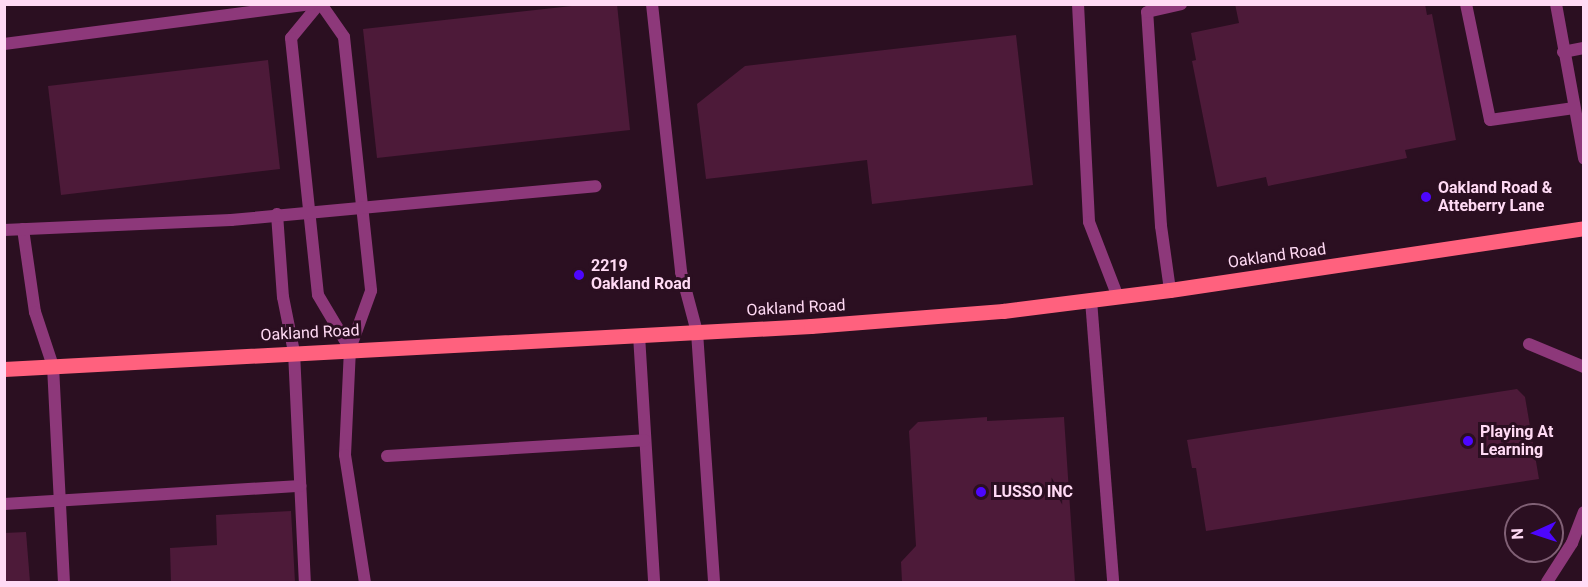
<!DOCTYPE html>
<html>
<head>
<meta charset="utf-8">
<style>
  body { margin:0 }
  #map { position:relative; width:1588px; height:587px; overflow:hidden; background:#2b0f21; font-family:Roboto,sans-serif }
  div>[style] { position:absolute }
  [style*='--x'] { left:calc(var(--x)*1px); top:calc(var(--y)*1px); width:calc(var(--w)*1px); rotate:calc(var(--a)*1deg) }
  .building>* { inset:0; background:#4d1a39 }
  .service>* { height:12px; margin:-6px; padding:0 6px; transform-origin:6px; border-radius:6px; background:#8d387a }
  .minor>* { height:12px; margin:-6px; padding:0 6px; transform-origin:6px; border-radius:6px; background:#8d387a }
  .primary>* { height:15px; margin:-7.5px; padding:0 7.5px; transform-origin:7.5px; border-radius:7.5px; background:#ff617e }
  .dots>* { width:16px; height:16px; translate:-50% -50%; box-sizing:border-box; border:3px solid #2b0f21; border-radius:50% }
  span { translate:-50% -50%; white-space:nowrap; text-align:center; line-height:1.15; -webkit-text-stroke:6px #2b0f21; paint-order:stroke }
  .poi-label { font-size:16px; color:#ffdaf4; font-weight:700 }
  .left { translate:0 -50%; text-align:left }
  .street-label { font-size:16px; color:#ffdaf4 }
  .frame { position:absolute; inset:0; border:6px solid #ffdaf4; pointer-events:none }
  .north { position:absolute; left:1504px; top:503px; width:60px; height:60px; box-sizing:border-box; background:#2b0f21; border:2px solid #806075; border-radius:50%; rotate:267deg; font-size:16px; font-weight:700; line-height:24px; text-align:center; color:#ffdaf4 }
  .north::after { content:''; display:block; margin:auto; width:21px; height:27px; background:#4d06ff; clip-path:polygon(50% 0,100% 100%,50% 72%,0 100%) }
</style>
</head>
<body>
<div id="map">
  <div class="building">
    <div style="clip-path:polygon(590px 4px,617px 4px,630px 130px,377px 158px,363px 29px)"></div>
    <div style="clip-path:polygon(1235px 4px,1425px 4px,1427px 15px,1432px 14px,1456px 140px,1405px 150px,1407px 158px,1318px 176px,1268px 186px,1266px 177px,1217px 187px,1192px 61px,1196px 60px,1191px 33px,1239px 23px)"></div>
    <div style="clip-path:polygon(1016px 35px,1033px 185px,872px 204px,867px 160px,706px 179px,697px 104px,745px 66px)"></div>
    <div style="clip-path:polygon(268px 60px,280px 169px,61px 195px,48px 86px)"></div>
    <div style="clip-path:polygon(1517px 389px,1525px 397px,1539px 479px,1206px 531px,1196px 468px,1192px 468px,1187px 440px)"></div>
    <div style="clip-path:polygon(987px 417px,987px 421px,1064px 417px,1075px 582px,902px 582px,901px 562px,916px 546px,909px 431px,918px 422px)"></div>
    <div style="clip-path:polygon(291px 511px,295px 582px,171px 582px,170px 548px,217px 545px,216px 515px)"></div>
    <div style="clip-path:polygon(26px 532px,30px 582px,4px 582px,4px 533px)"></div>
  </div>
  <div class="service">
    <div style="--x:319;--y:4;--w:44;--a:129.5"></div>
    <div style="--x:291;--y:38;--w:258;--a:84"></div>
    <div style="--x:318;--y:295;--w:63;--a:59.3"></div>
    <div style="--x:321;--y:4;--w:40;--a:55.1"></div>
    <div style="--x:344;--y:37;--w:255;--a:83.9"></div>
    <div style="--x:371;--y:291;--w:62;--a:109.9"></div>
    <div style="--x:350;--y:349;--w:106;--a:92.7"></div>
    <div style="--x:345;--y:455;--w:129;--a:81.1"></div>
    <div style="--x:652;--y:4;--w:270;--a:83.8"></div>
    <div style="--x:681;--y:272;--w:62;--a:75.1"></div>
    <div style="--x:697;--y:332;--w:251;--a:86.1"></div>
    <div style="--x:1078;--y:4;--w:218;--a:87.1"></div>
    <div style="--x:1089;--y:222;--w:80;--a:68.9"></div>
    <div style="--x:1466;--y:4;--w:118;--a:78.3"></div>
    <div style="--x:1490;--y:120;--w:85;--a:-8.1"></div>
    <div style="--x:4;--y:44;--w:310;--a:-7.4"></div>
    <div style="--x:1563;--y:52;--w:21;--a:-11"></div>
    <div style="--x:277;--y:214;--w:83;--a:85.9"></div>
    <div style="--x:283;--y:297;--w:56;--a:78.7"></div>
    <div style="--x:294;--y:352;--w:230;--a:87.3"></div>
    <div style="--x:23;--y:229;--w:84;--a:81.8"></div>
    <div style="--x:35;--y:312;--w:57;--a:71.6"></div>
    <div style="--x:53;--y:366;--w:216;--a:87.1"></div>
    <div style="--x:4;--y:230;--w:227;--a:-2.5"></div>
    <div style="--x:231;--y:220;--w:366;--a:-5.3"></div>
    <div style="--x:1170;--y:290;--w:65;--a:-98"></div>
    <div style="--x:1161;--y:226;--w:214;--a:-93.7"></div>
    <div style="--x:1147;--y:12;--w:35;--a:-13"></div>
    <div style="--x:1091;--y:300;--w:283;--a:85.5"></div>
    <div style="--x:639;--y:335;--w:247;--a:86.5"></div>
    <div style="--x:1529;--y:344;--w:60;--a:22.7"></div>
    <div style="--x:387;--y:456;--w:258;--a:-3.5"></div>
    <div style="--x:4;--y:504;--w:297;--a:-3.5"></div>
  </div>
  <div class="minor">
    <div style="--x:1556;--y:4;--w:157;--a:79.7"></div>
    <div style="--x:1547;--y:582;--w:46;--a:-57.3"></div>
    <div style="--x:1572;--y:543;--w:33;--a:-69"></div>
  </div>
  <div class="primary">
    <div style="--x:4;--y:369;--w:808;--a:-3.05"></div>
    <div style="--x:811;--y:326;--w:193;--a:-4.5"></div>
    <div style="--x:1003;--y:311;--w:168;--a:-7.2"></div>
    <div style="--x:1170;--y:290;--w:419;--a:-8.5"></div>
  </div>
  <div class="dots">
    <div style="left:1426px;top:197px;background:#4d06ff"></div>
    <div style="left:579px;top:275px;background:#4d06ff"></div>
    <div style="left:1468px;top:441px;background:#4d06ff"></div>
    <div style="left:981px;top:492px;background:#4d06ff"></div>
  </div>
  <div class="poi-label">
    <span class="left" style="left:1438px;top:197px">Oakland Road &amp;<br>Atteberry Lane</span>
    <span class="left" style="left:591px;top:275px">2219<br>Oakland Road</span>
    <span class="left" style="left:1480px;top:441px">Playing At<br>Learning</span>
    <span class="left" style="left:993px;top:492px">LUSSO INC</span>
  </div>
  <div class="street-label">
    <span style="left:1277px;top:256px;rotate:-8deg">Oakland Road</span>
    <span style="left:796px;top:308px;rotate:-3deg">Oakland Road</span>
    <span style="left:310px;top:333px;rotate:-3deg">Oakland Road</span>
  </div>
  <div class="frame"></div>
  <div class="north">N</div>
</div>
</body>
</html>
